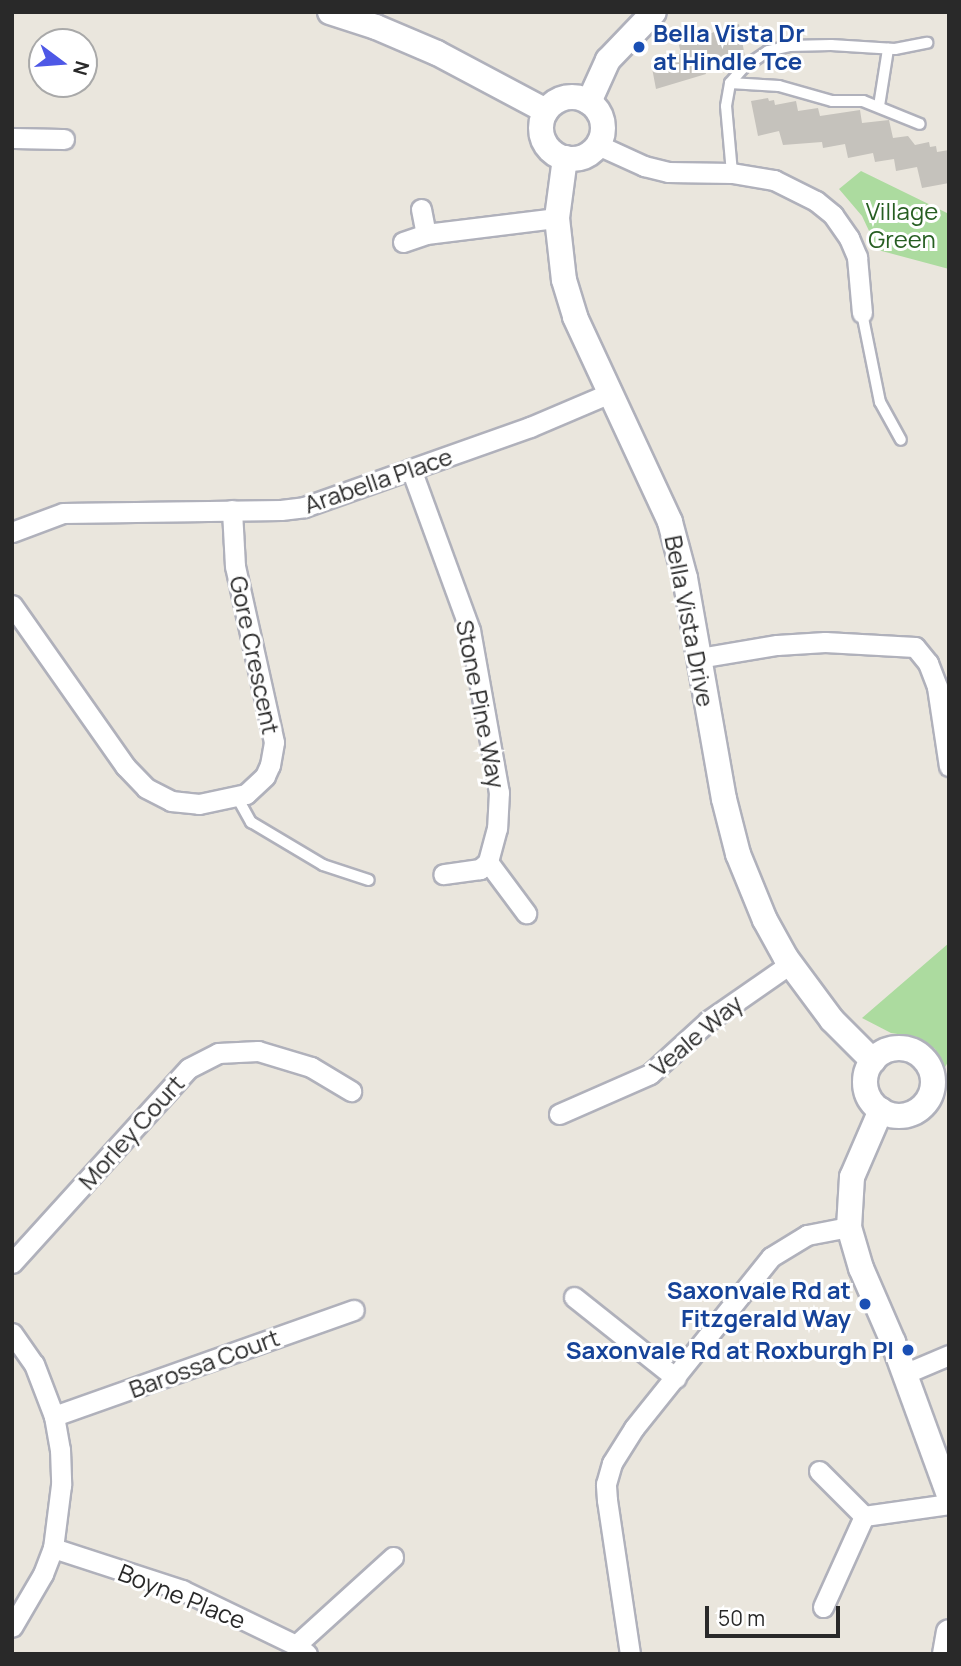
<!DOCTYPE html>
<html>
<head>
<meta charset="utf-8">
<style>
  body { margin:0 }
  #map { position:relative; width:961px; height:1666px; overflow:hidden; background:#eae6dd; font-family:Manrope,sans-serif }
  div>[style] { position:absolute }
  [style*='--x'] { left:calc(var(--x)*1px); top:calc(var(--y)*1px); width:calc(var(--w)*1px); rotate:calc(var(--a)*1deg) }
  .green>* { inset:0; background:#acdb9f }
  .building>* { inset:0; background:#c5c2bc }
  .roads { filter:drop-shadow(2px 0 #b0b1bb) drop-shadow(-2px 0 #b0b1bb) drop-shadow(0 2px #b0b1bb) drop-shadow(0 -2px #b0b1bb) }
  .service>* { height:10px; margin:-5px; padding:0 5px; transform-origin:5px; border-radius:5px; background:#fff }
  .minor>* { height:19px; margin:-9.5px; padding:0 9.5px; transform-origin:9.5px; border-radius:9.5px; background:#fff }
  .tertiary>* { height:24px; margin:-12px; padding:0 12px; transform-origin:12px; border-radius:12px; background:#fff }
  .tertiary>.ring { margin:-12px; padding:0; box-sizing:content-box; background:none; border:24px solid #fff; border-radius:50% }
  .dots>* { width:19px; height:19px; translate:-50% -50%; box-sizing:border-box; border:4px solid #fff; border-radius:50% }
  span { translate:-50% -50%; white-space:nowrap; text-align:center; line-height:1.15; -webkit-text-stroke:6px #fff; paint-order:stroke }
  .transit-label { font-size:24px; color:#164399; font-weight:700 }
  .left { translate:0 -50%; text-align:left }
  .right { translate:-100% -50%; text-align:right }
  .park-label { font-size:24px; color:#275e22 }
  .street-label { font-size:24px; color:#292929 }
  .frame { position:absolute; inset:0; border:14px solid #292929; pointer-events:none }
  .north { position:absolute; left:28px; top:28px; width:70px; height:70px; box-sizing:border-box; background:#fff; border:2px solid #a9a9a9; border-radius:50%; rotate:106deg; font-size:19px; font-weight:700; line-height:28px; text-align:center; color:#292929 }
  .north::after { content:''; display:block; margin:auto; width:24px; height:32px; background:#4e58e6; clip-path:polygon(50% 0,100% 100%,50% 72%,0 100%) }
  .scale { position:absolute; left:705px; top:1606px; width:135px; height:32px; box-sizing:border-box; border:4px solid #292929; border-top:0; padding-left:9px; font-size:21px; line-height:24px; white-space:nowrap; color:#292929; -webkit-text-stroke:5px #fff; paint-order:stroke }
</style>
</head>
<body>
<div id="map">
  <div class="green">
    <div style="clip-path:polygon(861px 171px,949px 214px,949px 269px,878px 250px,862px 216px,839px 189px)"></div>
    <div style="clip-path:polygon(949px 943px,949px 1060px,944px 1069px,935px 1049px,917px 1037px,891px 1033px,862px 1018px)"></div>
  </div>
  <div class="building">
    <div style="clip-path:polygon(739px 24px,745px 57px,726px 61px,726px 66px,705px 70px,706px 74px,656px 89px,652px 68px,666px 63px,665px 57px,681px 54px,679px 45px,700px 40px,699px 37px)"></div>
    <div style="clip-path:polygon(768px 98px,769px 101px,774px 100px,775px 105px,796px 101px,798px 111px,818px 108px,820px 116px,860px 110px,862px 123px,889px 120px,893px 138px,908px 136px,915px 145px,929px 142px,930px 147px,936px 146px,937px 152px,949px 150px,949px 183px,922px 188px,917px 167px,896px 171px,894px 159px,875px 162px,873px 153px,848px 158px,845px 144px,823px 148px,822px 142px,783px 145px,779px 131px,758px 136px,751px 101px)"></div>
  </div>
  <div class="roads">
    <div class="service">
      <div style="--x:730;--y:83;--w:49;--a:3.5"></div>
      <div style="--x:779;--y:86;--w:55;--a:15.8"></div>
      <div style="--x:832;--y:101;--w:31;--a:0"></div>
      <div style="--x:863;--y:101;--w:61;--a:22"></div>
      <div style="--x:879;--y:106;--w:58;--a:-81"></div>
      <div style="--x:732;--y:173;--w:67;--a:-95.1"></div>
      <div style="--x:726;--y:106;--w:23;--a:-80"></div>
      <div style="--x:730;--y:83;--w:20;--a:-49"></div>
      <div style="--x:743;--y:68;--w:30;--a:-34"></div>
      <div style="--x:768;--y:51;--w:22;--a:-13"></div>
      <div style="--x:789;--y:46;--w:42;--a:-1.4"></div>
      <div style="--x:831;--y:45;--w:64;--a:3.6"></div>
      <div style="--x:895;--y:49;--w:33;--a:-11"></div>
      <div style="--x:862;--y:313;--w:91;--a:78.6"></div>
      <div style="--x:880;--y:402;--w:43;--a:61.1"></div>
      <div style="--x:237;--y:797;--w:29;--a:61"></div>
      <div style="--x:251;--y:822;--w:84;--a:30.8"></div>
      <div style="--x:323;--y:865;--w:48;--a:18.1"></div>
    </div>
    <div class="minor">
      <div style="--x:12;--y:138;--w:52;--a:1.1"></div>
      <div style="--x:598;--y:145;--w:51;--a:24.5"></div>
      <div style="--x:644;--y:166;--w:25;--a:14"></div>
      <div style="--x:668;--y:172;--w:64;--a:0.9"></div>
      <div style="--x:732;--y:173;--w:43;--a:9.5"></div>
      <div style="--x:774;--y:180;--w:47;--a:26.6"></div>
      <div style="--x:816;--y:201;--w:22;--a:39"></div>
      <div style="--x:833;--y:215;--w:28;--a:55"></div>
      <div style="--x:849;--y:238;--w:21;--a:67"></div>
      <div style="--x:857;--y:257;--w:56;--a:84.9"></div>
      <div style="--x:421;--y:209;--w:25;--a:79"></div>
      <div style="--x:403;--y:242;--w:24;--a:-19"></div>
      <div style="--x:426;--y:234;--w:132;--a:-7"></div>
      <div style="--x:411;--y:469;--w:171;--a:69.9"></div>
      <div style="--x:470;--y:630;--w:165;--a:79.9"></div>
      <div style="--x:499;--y:792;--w:36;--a:93"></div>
      <div style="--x:497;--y:828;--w:35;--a:105"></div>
      <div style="--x:488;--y:862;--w:11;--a:139"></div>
      <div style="--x:480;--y:869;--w:37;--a:172"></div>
      <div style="--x:12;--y:532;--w:54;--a:-20.4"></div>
      <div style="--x:63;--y:513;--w:218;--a:-0.8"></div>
      <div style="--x:281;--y:510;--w:23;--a:-7"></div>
      <div style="--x:304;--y:507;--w:240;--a:-19.5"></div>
      <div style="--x:530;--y:427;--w:87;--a:-23"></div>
      <div style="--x:12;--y:605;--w:197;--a:54.9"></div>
      <div style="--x:125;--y:766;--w:30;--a:46"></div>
      <div style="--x:146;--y:788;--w:28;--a:27"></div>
      <div style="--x:171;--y:801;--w:28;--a:6"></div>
      <div style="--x:199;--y:804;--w:48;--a:-12"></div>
      <div style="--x:246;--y:794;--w:26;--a:-43"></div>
      <div style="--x:265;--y:776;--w:12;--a:-66"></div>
      <div style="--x:270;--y:765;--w:23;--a:-80"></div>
      <div style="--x:274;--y:742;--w:180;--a:-102.5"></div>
      <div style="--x:235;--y:566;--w:56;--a:-93.1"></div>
      <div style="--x:699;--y:658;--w:79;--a:-9.5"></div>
      <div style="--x:777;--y:645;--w:48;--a:-3.6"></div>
      <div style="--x:825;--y:642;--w:90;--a:3.2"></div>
      <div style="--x:915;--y:647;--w:21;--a:51"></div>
      <div style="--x:928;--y:663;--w:26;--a:69"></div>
      <div style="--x:937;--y:687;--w:80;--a:81.4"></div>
      <div style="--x:488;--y:862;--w:64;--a:53.3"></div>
      <div style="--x:559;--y:1114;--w:99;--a:-23.7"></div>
      <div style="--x:650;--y:1074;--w:79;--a:-42.4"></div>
      <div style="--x:708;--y:1021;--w:100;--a:-34.8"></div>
      <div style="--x:12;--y:1263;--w:263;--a:-47.8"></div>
      <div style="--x:189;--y:1068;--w:33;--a:-27"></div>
      <div style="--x:218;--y:1053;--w:40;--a:-2.9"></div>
      <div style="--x:258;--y:1051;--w:55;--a:16.8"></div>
      <div style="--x:311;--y:1067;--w:47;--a:31"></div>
      <div style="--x:574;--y:1297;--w:130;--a:38.5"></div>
      <div style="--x:12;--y:1333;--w:38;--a:55"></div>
      <div style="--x:34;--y:1364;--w:56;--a:69"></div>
      <div style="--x:54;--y:1416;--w:34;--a:80"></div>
      <div style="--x:60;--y:1449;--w:36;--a:88"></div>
      <div style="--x:61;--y:1485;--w:64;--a:97.2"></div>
      <div style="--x:53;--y:1548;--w:28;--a:111"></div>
      <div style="--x:43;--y:1574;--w:61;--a:120.3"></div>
      <div style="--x:904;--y:1374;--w:49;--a:-22.9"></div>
      <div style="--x:54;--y:1416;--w:318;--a:-19.5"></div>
      <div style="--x:819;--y:1471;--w:64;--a:45"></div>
      <div style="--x:864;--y:1516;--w:86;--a:-8"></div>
      <div style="--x:53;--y:1548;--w:136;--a:18"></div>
      <div style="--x:182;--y:1590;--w:127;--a:25.8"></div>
      <div style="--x:296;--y:1645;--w:14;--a:39"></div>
      <div style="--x:823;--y:1607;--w:100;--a:-65.7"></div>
      <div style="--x:296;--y:1645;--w:131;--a:-42.2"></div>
      <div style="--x:630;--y:1654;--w:156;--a:-98.5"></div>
      <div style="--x:607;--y:1500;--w:16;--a:-94"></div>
      <div style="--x:606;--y:1484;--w:22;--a:-74"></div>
      <div style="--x:612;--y:1463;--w:41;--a:-57.8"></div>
      <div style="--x:634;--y:1428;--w:219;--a:-51.3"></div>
      <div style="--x:771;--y:1257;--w:42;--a:-31.4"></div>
      <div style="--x:807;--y:1235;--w:43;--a:-10.8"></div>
    </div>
    <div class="tertiary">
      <div style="--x:330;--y:12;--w:48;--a:18.1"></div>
      <div style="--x:376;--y:27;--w:66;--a:23.1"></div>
      <div style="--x:437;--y:53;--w:123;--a:28"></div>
      <div class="ring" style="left:541px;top:97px;width:38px;height:38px"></div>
      <div style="--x:589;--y:102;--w:46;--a:-65.7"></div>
      <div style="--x:608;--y:60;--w:66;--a:-46.2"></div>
      <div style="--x:565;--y:158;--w:61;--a:97.6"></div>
      <div style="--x:557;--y:218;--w:62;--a:83.6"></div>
      <div style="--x:564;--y:280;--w:39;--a:73"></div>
      <div style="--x:575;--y:317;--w:226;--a:65.1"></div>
      <div style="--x:670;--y:522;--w:58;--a:75"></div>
      <div style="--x:685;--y:578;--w:224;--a:80"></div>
      <div style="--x:724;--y:799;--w:57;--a:75.7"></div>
      <div style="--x:738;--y:854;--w:71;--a:67.8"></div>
      <div style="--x:765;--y:920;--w:43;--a:61.1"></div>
      <div style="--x:786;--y:958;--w:77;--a:53.4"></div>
      <div style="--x:832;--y:1020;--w:58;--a:45"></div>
      <div class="ring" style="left:865px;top:1048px;width:44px;height:44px"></div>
      <div style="--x:881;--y:1110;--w:73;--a:113.4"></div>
      <div style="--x:852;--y:1177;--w:50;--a:93.4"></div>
      <div style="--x:849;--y:1227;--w:43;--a:73.7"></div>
      <div style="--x:861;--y:1268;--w:81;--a:66.6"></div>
      <div style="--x:893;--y:1342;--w:163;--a:69.9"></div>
      <div style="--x:945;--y:1654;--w:22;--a:-80"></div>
    </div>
  </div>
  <div class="dots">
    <div style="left:639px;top:47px;background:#1a4fb4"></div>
    <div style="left:865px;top:1304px;background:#1a4fb4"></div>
    <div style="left:908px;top:1350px;background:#1a4fb4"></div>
  </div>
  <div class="transit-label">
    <span class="left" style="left:653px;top:47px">Bella Vista Dr<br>at Hindle Tce</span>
    <span class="right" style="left:851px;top:1304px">Saxonvale Rd at<br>Fitzgerald Way</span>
    <span class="right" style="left:894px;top:1350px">Saxonvale Rd at Roxburgh Pl</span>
  </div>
  <div class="park-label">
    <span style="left:902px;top:225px">Village<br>Green</span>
  </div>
  <div class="street-label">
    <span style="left:378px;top:480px;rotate:-19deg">Arabella Place</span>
    <span style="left:690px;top:621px;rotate:79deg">Bella Vista Drive</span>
    <span style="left:255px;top:655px;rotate:78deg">Gore Crescent</span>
    <span style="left:481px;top:704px;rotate:79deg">Stone Pine Way</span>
    <span style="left:696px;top:1035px;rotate:-40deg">Veale Way</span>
    <span style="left:131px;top:1132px;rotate:-48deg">Morley Court</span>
    <span style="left:204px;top:1363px;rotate:-20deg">Barossa Court</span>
    <span style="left:182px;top:1596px;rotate:22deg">Boyne Place</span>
  </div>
  <div class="frame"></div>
  <div class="north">N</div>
  <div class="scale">50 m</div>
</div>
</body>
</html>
